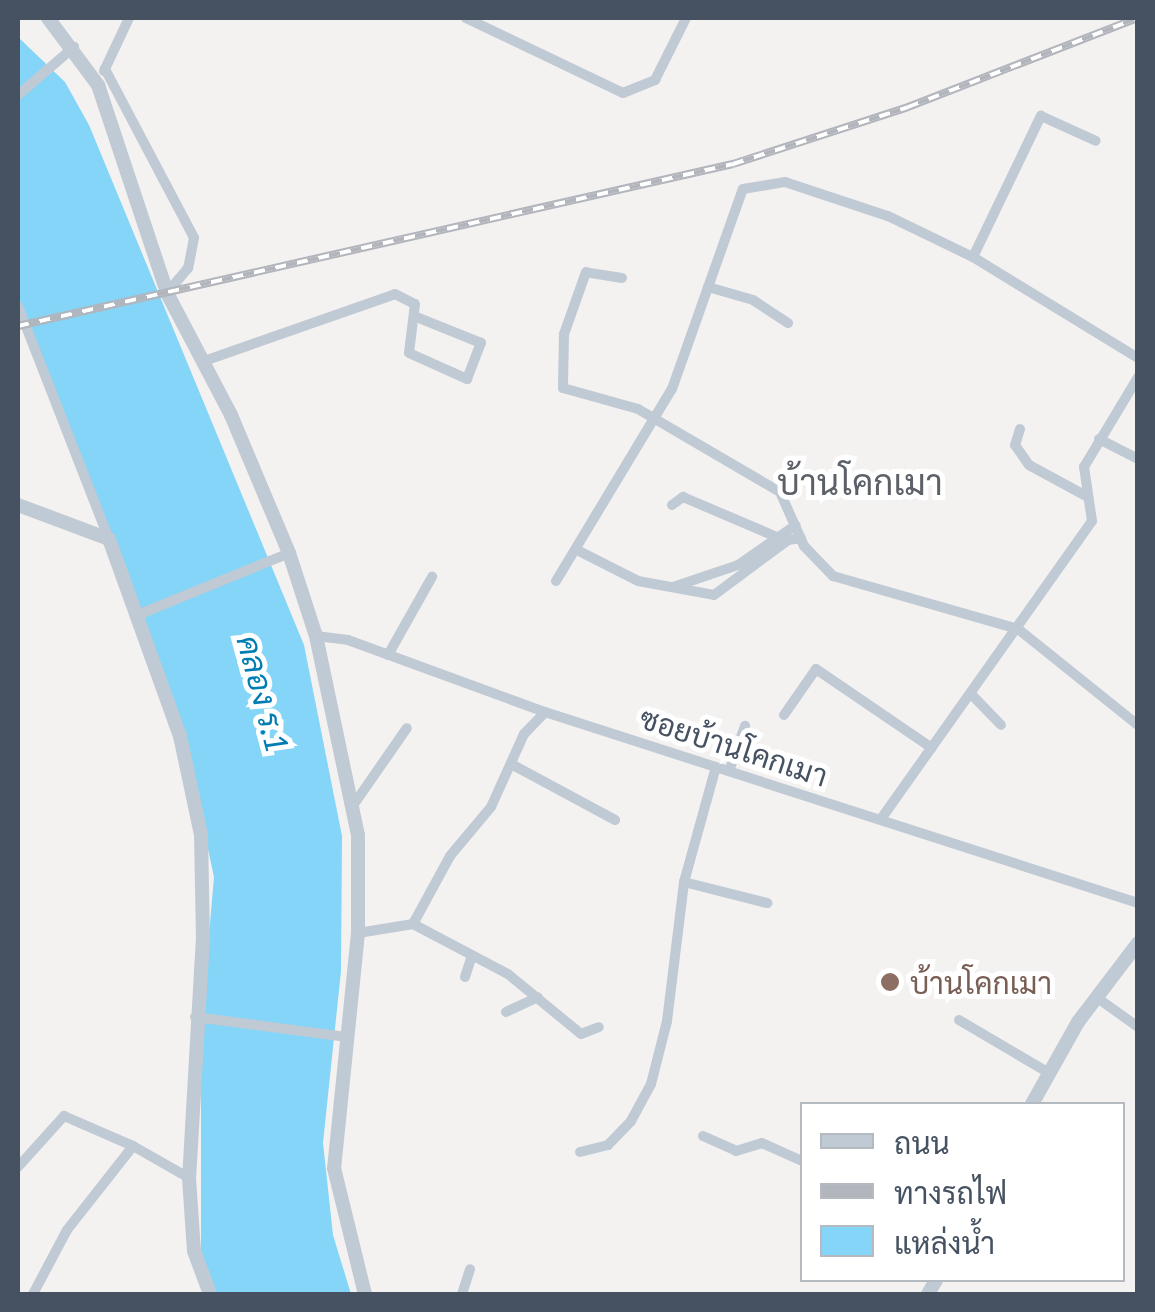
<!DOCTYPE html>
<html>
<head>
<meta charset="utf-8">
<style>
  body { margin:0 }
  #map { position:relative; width:1155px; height:1312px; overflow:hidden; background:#f4f1f1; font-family:Lato,Sarabun,sans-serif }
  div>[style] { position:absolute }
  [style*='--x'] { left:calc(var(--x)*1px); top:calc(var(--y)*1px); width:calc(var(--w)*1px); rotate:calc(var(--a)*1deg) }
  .water>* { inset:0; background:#84d5f7 }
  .minor>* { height:10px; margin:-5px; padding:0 5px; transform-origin:5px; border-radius:5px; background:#c0cad4 }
  .tertiary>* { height:14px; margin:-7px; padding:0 7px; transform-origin:7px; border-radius:7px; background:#c0cad4 }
  .rail>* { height:8px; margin-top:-4px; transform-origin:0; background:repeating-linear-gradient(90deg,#fff 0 11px,#b2b5bc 0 22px); box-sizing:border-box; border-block:2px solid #b2b5bc }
  .dots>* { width:28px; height:28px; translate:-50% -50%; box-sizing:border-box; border:5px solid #fff; border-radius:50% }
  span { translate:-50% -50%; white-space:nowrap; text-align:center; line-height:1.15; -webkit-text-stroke:10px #fff; paint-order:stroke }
  .street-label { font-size:30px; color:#465261 }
  .education-label { font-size:30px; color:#785e54 }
  .left { translate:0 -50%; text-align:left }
  .water-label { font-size:32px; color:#017db2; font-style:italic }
  .quarter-label { font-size:35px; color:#5c6067 }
  .frame { position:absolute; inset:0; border:20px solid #465261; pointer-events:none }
  .legend { position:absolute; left:800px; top:1102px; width:325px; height:180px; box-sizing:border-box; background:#fff; border:2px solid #b5bac0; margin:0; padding:12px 18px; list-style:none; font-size:30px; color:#465261 }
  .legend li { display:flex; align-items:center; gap:20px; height:50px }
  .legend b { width:50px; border:2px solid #b5bac0 }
</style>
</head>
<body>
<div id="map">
  <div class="water">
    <div style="clip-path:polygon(18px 37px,65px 82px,89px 125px,304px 645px,342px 836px,341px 971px,323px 1143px,333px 1235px,351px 1294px,217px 1294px,201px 1251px,201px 1028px,214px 877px,180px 719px,18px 315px)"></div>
  </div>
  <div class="minor">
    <div style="--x:466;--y:18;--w:174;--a:25.5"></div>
    <div style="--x:623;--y:93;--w:35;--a:-22"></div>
    <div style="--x:655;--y:80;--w:69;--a:-63.4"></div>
    <div style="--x:105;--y:69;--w:191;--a:62.2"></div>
    <div style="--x:194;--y:238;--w:31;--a:101"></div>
    <div style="--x:188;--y:268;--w:33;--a:130"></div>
    <div style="--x:104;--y:71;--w:59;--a:-64.7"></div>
    <div style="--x:18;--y:95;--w:74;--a:-40.6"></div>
    <div style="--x:973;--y:257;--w:157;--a:-64.3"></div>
    <div style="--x:1041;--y:116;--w:60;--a:24.4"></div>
    <div style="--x:622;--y:278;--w:36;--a:-171"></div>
    <div style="--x:586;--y:272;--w:66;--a:109.5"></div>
    <div style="--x:564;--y:334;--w:54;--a:91.1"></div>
    <div style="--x:563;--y:388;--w:78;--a:15.6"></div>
    <div style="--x:638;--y:409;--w:164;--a:30.3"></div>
    <div style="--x:780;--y:492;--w:59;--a:66"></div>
    <div style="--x:804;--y:546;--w:42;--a:46"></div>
    <div style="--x:833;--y:576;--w:192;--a:16"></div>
    <div style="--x:1018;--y:629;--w:154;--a:38.7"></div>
    <div style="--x:708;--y:287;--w:47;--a:16.1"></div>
    <div style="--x:753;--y:300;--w:42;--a:33.3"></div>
    <div style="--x:18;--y:306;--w:250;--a:68.7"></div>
    <div style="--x:207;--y:360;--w:199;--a:-19.3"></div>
    <div style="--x:395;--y:294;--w:22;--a:27"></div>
    <div style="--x:415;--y:304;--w:49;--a:97"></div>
    <div style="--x:409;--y:353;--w:64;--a:24.1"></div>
    <div style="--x:467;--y:379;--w:39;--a:-69"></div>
    <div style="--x:481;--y:343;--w:72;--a:-158.1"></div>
    <div style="--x:1020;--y:429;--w:17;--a:107"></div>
    <div style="--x:1015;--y:445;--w:24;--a:55"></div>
    <div style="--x:1029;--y:465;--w:65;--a:28.5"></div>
    <div style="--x:1099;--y:439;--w:44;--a:27.1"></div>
    <div style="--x:672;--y:505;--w:14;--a:-36"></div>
    <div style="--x:683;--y:497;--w:102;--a:23.1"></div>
    <div style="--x:577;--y:550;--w:68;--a:26.9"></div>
    <div style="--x:638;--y:581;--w:77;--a:10.4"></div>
    <div style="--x:714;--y:595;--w:92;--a:-36.6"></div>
    <div style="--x:788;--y:540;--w:13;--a:-9"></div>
    <div style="--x:556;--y:581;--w:224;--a:-58.9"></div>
    <div style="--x:672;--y:389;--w:212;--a:-70.5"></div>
    <div style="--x:743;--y:189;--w:43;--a:-9.5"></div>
    <div style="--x:785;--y:182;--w:108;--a:18.3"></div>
    <div style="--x:888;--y:216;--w:94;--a:25.8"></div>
    <div style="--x:973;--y:257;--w:193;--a:31.5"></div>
    <div style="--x:673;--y:587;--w:69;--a:-18.7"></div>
    <div style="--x:738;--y:565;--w:70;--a:-34.6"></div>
    <div style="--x:135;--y:616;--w:166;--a:-22.2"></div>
    <div style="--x:316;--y:636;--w:32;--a:7"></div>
    <div style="--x:348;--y:640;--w:210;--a:20.1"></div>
    <div style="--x:545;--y:712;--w:623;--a:17.85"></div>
    <div style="--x:388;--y:655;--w:90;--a:-60.6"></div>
    <div style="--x:971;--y:694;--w:43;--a:45.9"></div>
    <div style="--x:784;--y:715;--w:56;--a:-55.2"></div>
    <div style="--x:816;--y:669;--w:140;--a:34.3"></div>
    <div style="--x:513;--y:765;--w:116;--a:28.3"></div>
    <div style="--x:729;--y:771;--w:48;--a:-70.4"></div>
    <div style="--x:352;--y:807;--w:96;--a:-55.2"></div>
    <div style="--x:881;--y:819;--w:365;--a:-54.7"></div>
    <div style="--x:1092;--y:521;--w:55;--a:-98.4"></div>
    <div style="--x:1084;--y:467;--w:105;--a:-59"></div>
    <div style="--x:684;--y:882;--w:86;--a:14.2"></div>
    <div style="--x:413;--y:924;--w:107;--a:27.8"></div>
    <div style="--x:508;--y:974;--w:94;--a:39.4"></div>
    <div style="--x:581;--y:1034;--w:19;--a:-21"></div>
    <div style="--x:358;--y:933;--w:56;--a:-9.3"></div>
    <div style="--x:413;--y:924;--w:77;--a:-61.4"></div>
    <div style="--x:450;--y:856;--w:64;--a:-50.1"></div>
    <div style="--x:491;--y:807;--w:80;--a:-65.7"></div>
    <div style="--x:524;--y:734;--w:30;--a:-46"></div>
    <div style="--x:465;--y:977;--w:20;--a:-72"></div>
    <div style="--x:1096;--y:997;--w:52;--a:35.5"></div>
    <div style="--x:506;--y:1012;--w:35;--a:-25"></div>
    <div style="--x:195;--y:1017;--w:152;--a:7.5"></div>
    <div style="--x:959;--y:1020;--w:104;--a:30.5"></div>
    <div style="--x:703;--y:1136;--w:36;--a:24"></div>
    <div style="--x:736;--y:1151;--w:27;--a:-17"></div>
    <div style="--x:762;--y:1143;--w:44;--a:24.2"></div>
    <div style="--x:580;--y:1152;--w:29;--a:-14"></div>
    <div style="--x:608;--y:1145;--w:33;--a:-46"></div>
    <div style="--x:631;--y:1121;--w:42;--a:-61.6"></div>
    <div style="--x:651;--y:1084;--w:65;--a:-75.7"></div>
    <div style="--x:667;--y:1021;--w:140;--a:-83"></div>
    <div style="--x:684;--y:882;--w:119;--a:-74.5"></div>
    <div style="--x:18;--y:1167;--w:69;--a:-48"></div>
    <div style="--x:64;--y:1116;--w:75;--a:23.5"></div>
    <div style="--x:33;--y:1294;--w:72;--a:-62"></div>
    <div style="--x:67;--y:1230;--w:107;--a:-51.8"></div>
    <div style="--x:133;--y:1146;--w:64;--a:29.7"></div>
    <div style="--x:462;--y:1294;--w:26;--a:-72"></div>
  </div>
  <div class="tertiary">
    <div style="--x:48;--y:18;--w:84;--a:53.3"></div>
    <div style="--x:98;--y:85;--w:219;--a:71.6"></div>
    <div style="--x:167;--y:293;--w:138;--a:62.3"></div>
    <div style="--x:231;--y:415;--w:150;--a:67.2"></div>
    <div style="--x:289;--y:553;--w:87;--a:72"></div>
    <div style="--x:316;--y:636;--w:203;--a:78.1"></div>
    <div style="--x:358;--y:835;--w:98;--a:90"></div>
    <div style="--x:358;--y:933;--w:236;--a:95.8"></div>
    <div style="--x:334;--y:1168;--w:130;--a:76.2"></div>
    <div style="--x:18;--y:505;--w:97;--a:20.5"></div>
    <div style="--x:109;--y:539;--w:209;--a:70.2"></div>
    <div style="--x:180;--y:736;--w:101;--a:78"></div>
    <div style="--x:201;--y:835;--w:102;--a:88.9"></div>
    <div style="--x:203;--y:937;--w:241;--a:93.3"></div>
    <div style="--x:189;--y:1178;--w:73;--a:86.1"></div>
    <div style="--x:194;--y:1251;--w:46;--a:69.6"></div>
    <div style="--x:1032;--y:1104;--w:94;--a:-60.7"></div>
    <div style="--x:1078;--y:1022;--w:99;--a:-52.8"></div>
    <div style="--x:928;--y:1294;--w:16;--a:-60"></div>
  </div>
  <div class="rail">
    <div style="--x:18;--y:326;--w:733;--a:-12.77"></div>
    <div style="--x:733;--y:164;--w:184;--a:-18"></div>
    <div style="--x:908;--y:107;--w:247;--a:-21.2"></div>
  </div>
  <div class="dots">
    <div style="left:890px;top:982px;background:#8d6e63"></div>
  </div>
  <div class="street-label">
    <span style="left:734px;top:746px;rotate:18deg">ซอยบ้านโคกเมา</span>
  </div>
  <div class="education-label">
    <span class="left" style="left:910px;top:982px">บ้านโคกเมา</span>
  </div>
  <div class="water-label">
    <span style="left:263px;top:694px;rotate:75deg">คลอง ร.1</span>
  </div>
  <div class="quarter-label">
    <span style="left:860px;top:481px">บ้านโคกเมา</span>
  </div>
  <div class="frame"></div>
  <ul class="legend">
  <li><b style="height:12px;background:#c0cad4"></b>ถนน</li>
  <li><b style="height:12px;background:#b2b5bc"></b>ทางรถไฟ</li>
  <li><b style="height:28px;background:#84d5f7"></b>แหล่งน้ำ</li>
  </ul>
</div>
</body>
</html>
